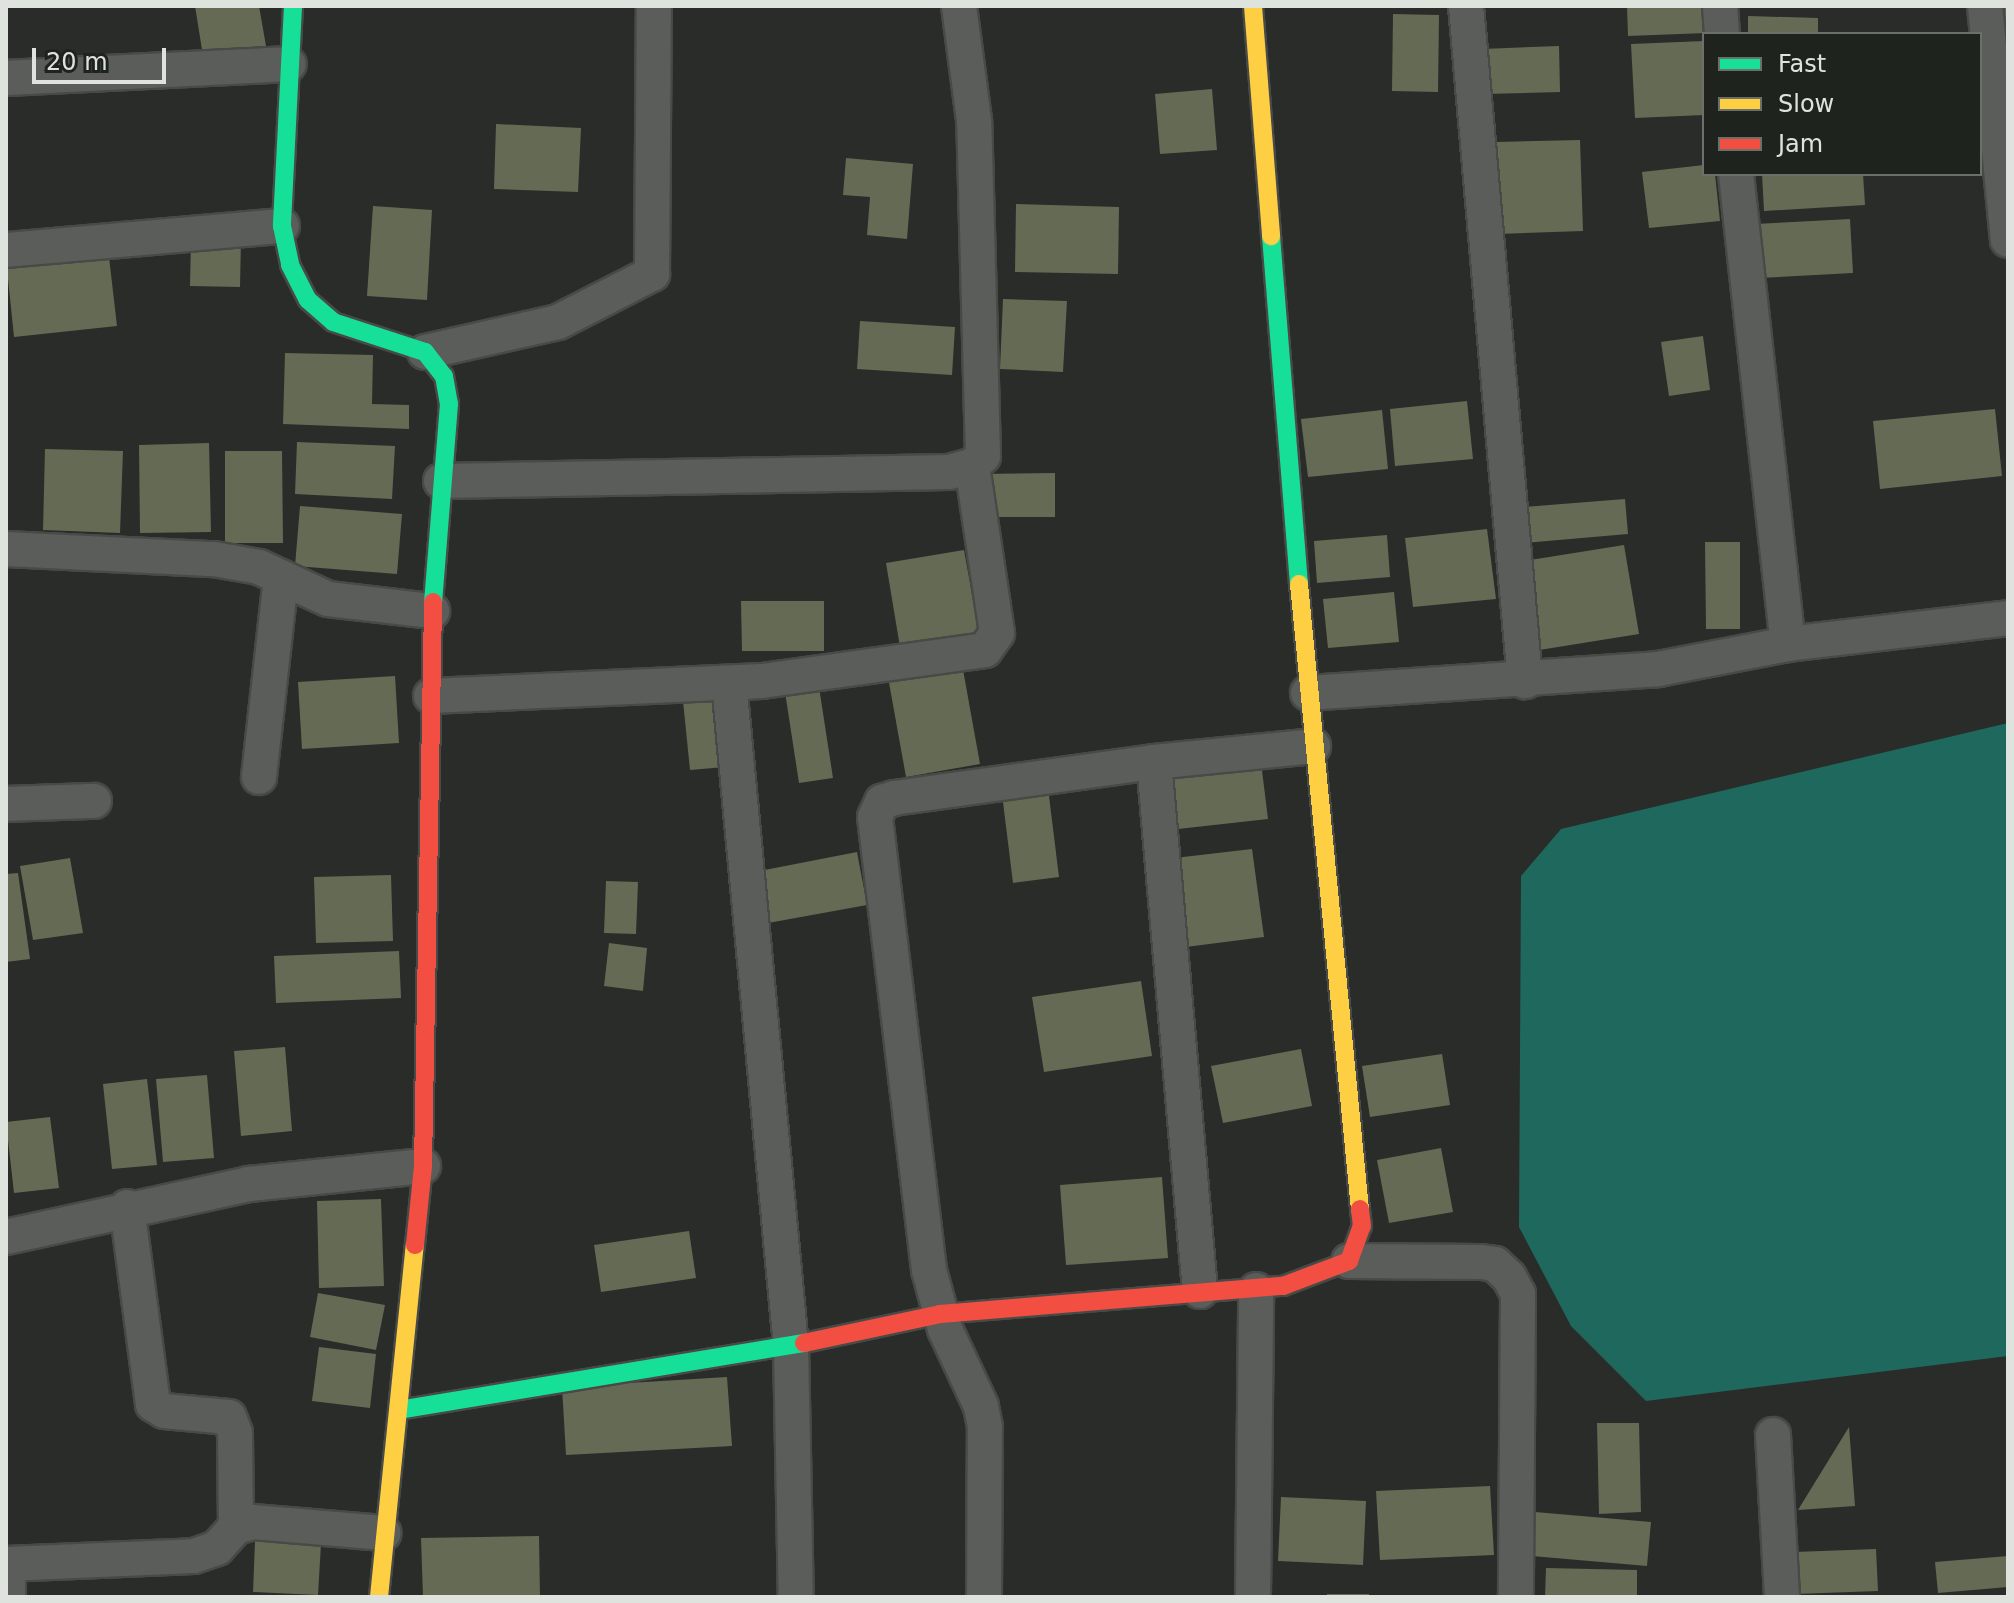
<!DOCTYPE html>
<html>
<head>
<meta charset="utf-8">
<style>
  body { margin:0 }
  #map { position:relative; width:2014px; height:1603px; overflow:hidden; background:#292c28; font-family:"DejaVu Sans",sans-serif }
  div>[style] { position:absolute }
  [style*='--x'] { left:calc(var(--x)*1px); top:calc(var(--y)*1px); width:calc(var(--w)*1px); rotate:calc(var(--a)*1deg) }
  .water>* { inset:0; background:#1f685d }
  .building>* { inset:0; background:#656a54 }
  .roads { filter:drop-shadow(2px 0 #474a46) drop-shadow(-2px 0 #474a46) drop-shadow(0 2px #474a46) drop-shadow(0 -2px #474a46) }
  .street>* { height:34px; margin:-17px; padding:0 17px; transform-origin:17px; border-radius:17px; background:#5b5d5a }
  .fast>* { height:18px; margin:-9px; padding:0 9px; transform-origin:9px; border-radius:9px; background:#16e098 }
  .slow>* { height:18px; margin:-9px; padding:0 9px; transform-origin:9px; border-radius:9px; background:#ffcf43 }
  .jam>* { height:18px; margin:-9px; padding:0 9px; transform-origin:9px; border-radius:9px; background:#f24e42 }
  span { translate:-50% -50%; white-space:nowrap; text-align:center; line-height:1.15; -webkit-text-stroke:8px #1e241d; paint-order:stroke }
  .frame { position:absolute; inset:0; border:8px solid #dfe3de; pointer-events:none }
  .legend { position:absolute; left:1702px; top:32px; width:280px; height:144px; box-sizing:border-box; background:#1e241d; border:2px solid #6b706a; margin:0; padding:10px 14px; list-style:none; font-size:24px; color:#dfe3de }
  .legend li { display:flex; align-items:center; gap:16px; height:40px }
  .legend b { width:40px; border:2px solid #6b706a }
  .scale { position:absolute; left:32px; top:48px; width:134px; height:36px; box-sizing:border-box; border:4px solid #dfe3de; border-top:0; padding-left:10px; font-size:24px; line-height:28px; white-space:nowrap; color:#dfe3de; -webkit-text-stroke:6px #1e241d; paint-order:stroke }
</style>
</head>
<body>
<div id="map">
  <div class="water">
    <div style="clip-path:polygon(2008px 723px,2008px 1356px,1646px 1401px,1571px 1326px,1519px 1227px,1521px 876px,1561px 829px)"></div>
  </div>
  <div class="building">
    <div style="clip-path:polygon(195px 6px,259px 6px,266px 46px,203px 56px)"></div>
    <div style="clip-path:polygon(1627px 6px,1704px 6px,1706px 33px,1628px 36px)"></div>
    <div style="clip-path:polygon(1997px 6px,2008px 6px,2008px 44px,2004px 45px)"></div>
    <div style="clip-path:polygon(1393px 14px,1439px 15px,1438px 92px,1392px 91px)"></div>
    <div style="clip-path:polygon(1748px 16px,1818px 18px,1818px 34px,1748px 34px)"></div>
    <div style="clip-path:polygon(1704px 41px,1704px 115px,1635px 118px,1631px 44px)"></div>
    <div style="clip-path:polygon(1559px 46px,1560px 92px,1484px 94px,1482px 49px)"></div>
    <div style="clip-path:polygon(1212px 89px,1217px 150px,1160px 154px,1155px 94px)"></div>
    <div style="clip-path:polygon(496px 124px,581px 128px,578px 192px,494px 189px)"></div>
    <div style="clip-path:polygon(1580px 140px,1583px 231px,1498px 234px,1495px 142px)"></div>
    <div style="clip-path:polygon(846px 158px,913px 164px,907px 239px,867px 235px,870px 197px,843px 195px)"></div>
    <div style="clip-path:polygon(1704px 165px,1704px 174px,1715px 174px,1720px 221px,1649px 228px,1642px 172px)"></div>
    <div style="clip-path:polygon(1762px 174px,1863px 174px,1865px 205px,1764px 211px)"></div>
    <div style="clip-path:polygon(1016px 204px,1119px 207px,1118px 274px,1015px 272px)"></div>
    <div style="clip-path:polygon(373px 206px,432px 210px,427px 300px,367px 296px)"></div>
    <div style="clip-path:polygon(1850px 219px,1853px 273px,1759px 278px,1755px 224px)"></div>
    <div style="clip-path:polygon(191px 238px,241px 239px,240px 287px,190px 286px)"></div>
    <div style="clip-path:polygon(109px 257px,117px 326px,14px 337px,7px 269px)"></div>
    <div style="clip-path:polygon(1003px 299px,1067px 301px,1063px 372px,1000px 369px)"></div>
    <div style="clip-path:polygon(860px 321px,955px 327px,952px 375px,857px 369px)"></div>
    <div style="clip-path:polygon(1703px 336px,1710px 390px,1669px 396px,1661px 342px)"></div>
    <div style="clip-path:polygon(285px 353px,373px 355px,372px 404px,409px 405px,409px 429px,283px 424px)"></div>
    <div style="clip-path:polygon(1467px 401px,1473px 459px,1395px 466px,1390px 409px)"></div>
    <div style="clip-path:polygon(1995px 409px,2002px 476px,1880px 489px,1873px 421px)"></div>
    <div style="clip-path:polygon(1382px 410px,1388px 469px,1308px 477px,1301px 419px)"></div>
    <div style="clip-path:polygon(297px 442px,395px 446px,392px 499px,295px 494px)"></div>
    <div style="clip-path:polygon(209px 443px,211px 532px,140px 533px,139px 445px)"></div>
    <div style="clip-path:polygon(45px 449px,123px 451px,120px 533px,43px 530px)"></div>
    <div style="clip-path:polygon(225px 451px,282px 451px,283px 543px,225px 543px)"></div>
    <div style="clip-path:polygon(1055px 473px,1055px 517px,981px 517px,981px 474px)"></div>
    <div style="clip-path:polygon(1625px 499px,1628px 534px,1514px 544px,1511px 508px)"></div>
    <div style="clip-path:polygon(300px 506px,402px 514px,397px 574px,295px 566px)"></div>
    <div style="clip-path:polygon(1487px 529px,1496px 599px,1413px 607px,1405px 538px)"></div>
    <div style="clip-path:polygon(1387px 535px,1390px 577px,1317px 583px,1314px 541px)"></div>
    <div style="clip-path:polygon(1705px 542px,1740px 542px,1740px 629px,1706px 629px)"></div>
    <div style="clip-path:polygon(1624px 545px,1639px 634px,1533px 651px,1518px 562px)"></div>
    <div style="clip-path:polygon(964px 550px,979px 633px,900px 647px,886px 563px)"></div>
    <div style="clip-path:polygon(1394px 592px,1399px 642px,1328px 648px,1323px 599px)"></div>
    <div style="clip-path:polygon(741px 601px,824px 601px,824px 651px,742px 651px)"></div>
    <div style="clip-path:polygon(962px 664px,980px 764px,906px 777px,888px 677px)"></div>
    <div style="clip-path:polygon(395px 676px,399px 743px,302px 749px,298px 682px)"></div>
    <div style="clip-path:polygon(819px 687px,833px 778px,799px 783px,785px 692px)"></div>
    <div style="clip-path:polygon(719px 697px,725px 767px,690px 770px,683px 701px)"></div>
    <div style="clip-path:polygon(1260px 754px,1268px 819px,1169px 830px,1161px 766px)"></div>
    <div style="clip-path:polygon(1047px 780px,1059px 877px,1013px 883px,1001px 786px)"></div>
    <div style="clip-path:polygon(1252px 849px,1264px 937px,1178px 948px,1166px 859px)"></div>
    <div style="clip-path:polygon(857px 852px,867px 905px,768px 923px,759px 871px)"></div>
    <div style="clip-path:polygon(70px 858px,83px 933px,33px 940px,20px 866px)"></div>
    <div style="clip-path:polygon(18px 873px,30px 959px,6px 962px,6px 874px)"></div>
    <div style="clip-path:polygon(391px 875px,393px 941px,316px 943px,314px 877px)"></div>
    <div style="clip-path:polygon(606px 881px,638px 882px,636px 934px,604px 933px)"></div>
    <div style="clip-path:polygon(609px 943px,647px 948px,643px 991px,604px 986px)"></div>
    <div style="clip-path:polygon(399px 951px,401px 998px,276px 1003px,274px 956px)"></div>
    <div style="clip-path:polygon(1141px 981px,1152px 1056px,1044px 1072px,1032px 997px)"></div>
    <div style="clip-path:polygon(285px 1047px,292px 1131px,241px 1136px,234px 1051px)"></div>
    <div style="clip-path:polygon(1301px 1049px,1312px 1106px,1223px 1123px,1211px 1066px)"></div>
    <div style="clip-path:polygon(1442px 1054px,1450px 1105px,1370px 1117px,1362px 1066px)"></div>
    <div style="clip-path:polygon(207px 1075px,214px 1158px,163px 1162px,156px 1079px)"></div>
    <div style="clip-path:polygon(147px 1079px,157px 1165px,112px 1169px,103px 1084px)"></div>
    <div style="clip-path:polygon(50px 1117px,59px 1188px,14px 1193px,6px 1122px)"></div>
    <div style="clip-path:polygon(1441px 1148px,1453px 1212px,1389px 1223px,1377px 1160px)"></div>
    <div style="clip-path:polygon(1162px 1177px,1168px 1258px,1066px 1265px,1060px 1185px)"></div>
    <div style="clip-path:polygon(381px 1199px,384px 1286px,319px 1288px,317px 1201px)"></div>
    <div style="clip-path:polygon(689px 1231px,696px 1278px,601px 1292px,594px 1245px)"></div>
    <div style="clip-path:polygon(318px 1293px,385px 1305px,376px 1350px,310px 1337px)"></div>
    <div style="clip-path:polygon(319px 1347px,376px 1354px,370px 1408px,312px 1401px)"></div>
    <div style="clip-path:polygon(727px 1377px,732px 1446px,566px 1455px,562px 1387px)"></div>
    <div style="clip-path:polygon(1597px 1423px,1639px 1423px,1641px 1512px,1599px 1514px)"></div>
    <div style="clip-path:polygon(1849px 1427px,1855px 1506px,1798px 1510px)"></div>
    <div style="clip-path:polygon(1490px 1486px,1494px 1555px,1380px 1560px,1376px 1491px)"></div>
    <div style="clip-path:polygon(1281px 1497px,1366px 1501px,1363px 1565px,1278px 1561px)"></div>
    <div style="clip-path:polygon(1535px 1512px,1651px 1522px,1647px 1566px,1532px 1556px)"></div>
    <div style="clip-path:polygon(539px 1536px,540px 1597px,423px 1597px,421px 1538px)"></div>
    <div style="clip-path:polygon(255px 1541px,321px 1544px,318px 1595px,253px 1592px)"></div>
    <div style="clip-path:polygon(1876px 1549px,1878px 1591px,1795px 1594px,1794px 1552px)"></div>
    <div style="clip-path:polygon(2008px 1556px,2008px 1587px,1938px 1593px,1935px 1562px)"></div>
    <div style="clip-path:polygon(1546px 1568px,1637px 1570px,1637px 1597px,1545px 1597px)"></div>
    <div style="clip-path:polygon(1327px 1594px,1369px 1594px,1369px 1597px,1327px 1597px)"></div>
  </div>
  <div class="roads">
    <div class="street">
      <div style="--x:1466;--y:6;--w:678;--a:85"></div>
      <div style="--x:1720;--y:6;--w:28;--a:86"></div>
      <div style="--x:1985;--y:6;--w:235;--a:84.4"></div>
      <div style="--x:6;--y:78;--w:283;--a:-2.8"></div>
      <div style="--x:1736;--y:174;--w:473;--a:83.7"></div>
      <div style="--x:1788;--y:644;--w:222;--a:-6.7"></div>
      <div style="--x:6;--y:250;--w:277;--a:-5"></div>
      <div style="--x:425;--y:352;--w:136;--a:-12.7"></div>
      <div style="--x:558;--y:322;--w:106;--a:-27.1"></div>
      <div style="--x:652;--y:274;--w:268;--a:-89.6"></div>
      <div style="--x:441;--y:481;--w:508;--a:-1.01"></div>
      <div style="--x:949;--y:472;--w:24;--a:-15"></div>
      <div style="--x:972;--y:466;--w:15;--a:-42"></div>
      <div style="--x:983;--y:456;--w:336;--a:-91.5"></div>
      <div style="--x:974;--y:120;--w:115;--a:-97.5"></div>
      <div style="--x:6;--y:549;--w:208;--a:2.8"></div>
      <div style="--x:214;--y:559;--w:46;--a:10.1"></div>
      <div style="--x:259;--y:567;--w:76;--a:24.9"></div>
      <div style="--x:328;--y:599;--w:105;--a:6.6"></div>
      <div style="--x:729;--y:683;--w:666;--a:84.66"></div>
      <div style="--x:791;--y:1346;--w:251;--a:88.9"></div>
      <div style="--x:1308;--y:693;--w:351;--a:-3.9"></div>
      <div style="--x:1658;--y:669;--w:132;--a:-10.9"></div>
      <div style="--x:431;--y:696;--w:331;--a:-2.6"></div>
      <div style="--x:762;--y:681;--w:225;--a:-7.9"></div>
      <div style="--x:985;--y:650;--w:21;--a:-55"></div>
      <div style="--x:997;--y:633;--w:169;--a:-98.5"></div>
      <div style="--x:1154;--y:762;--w:531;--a:85.03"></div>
      <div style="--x:259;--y:777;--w:201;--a:-83.7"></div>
      <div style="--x:6;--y:804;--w:88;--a:-2"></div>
      <div style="--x:127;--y:1207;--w:199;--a:82.5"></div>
      <div style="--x:153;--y:1404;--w:13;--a:32"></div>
      <div style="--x:164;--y:1411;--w:65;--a:5.3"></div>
      <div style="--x:229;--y:1417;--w:17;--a:69"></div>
      <div style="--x:235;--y:1433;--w:94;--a:89.4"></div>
      <div style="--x:6;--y:1237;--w:249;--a:-12.3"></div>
      <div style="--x:249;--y:1184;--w:175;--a:-5.9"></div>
      <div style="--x:1349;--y:1261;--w:132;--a:0.4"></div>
      <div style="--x:1481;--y:1262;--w:14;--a:8"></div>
      <div style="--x:1495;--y:1264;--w:19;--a:43"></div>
      <div style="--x:1509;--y:1277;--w:19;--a:62"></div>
      <div style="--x:1518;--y:1294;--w:303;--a:90.4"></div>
      <div style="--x:1773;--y:1435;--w:162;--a:86.8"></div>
      <div style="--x:6;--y:1564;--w:188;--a:-2.4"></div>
      <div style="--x:194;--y:1556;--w:24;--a:-19"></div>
      <div style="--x:217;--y:1548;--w:28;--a:-48"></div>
      <div style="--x:236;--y:1527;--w:18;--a:-16"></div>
      <div style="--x:253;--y:1522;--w:131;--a:4.8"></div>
      <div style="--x:8;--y:1564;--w:33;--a:90"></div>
      <div style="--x:984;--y:1597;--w:170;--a:-89.7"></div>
      <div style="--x:985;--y:1427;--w:21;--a:-101"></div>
      <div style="--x:981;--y:1406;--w:85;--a:-115.1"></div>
      <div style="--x:945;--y:1329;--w:61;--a:-105.2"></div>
      <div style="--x:929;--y:1270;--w:456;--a:-96.8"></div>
      <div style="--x:875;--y:817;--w:17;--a:-65"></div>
      <div style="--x:882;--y:802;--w:13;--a:-18"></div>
      <div style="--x:894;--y:798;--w:262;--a:-7.9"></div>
      <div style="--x:1154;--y:762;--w:160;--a:-5.7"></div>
      <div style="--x:1253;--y:1597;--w:307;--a:-89.4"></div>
    </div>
    <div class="fast">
      <div style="--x:293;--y:6;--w:220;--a:92.9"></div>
      <div style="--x:282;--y:226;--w:40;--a:78"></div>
      <div style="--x:290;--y:265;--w:39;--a:63"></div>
      <div style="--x:308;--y:300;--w:33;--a:41"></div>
      <div style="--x:333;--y:322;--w:97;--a:18.1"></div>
      <div style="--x:425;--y:352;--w:31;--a:52"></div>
      <div style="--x:444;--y:376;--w:28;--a:80"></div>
      <div style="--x:449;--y:404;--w:199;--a:94.6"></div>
      <div style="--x:1271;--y:236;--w:349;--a:85.4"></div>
      <div style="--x:399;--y:1410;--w:411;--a:-9.4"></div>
    </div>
    <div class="slow">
      <div style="--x:1253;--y:6;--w:231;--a:85.5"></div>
      <div style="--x:1299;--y:584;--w:628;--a:84.43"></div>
      <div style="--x:379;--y:1597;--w:354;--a:-84.2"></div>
    </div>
    <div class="jam">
      <div style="--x:415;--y:1245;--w:79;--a:-84.2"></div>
      <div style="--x:423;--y:1166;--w:564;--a:-88.98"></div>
      <div style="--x:804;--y:1343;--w:139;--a:-12"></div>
      <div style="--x:940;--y:1314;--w:344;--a:-4.7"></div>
      <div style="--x:1283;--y:1286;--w:71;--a:-20.7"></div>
      <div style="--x:1349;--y:1261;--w:37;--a:-70"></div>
      <div style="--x:1362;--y:1226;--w:17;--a:-97"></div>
    </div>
  </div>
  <div class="frame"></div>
  <ul class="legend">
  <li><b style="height:10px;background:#16e098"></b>Fast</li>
  <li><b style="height:10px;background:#ffcf43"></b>Slow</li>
  <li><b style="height:10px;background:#f24e42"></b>Jam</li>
  </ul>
  <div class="scale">20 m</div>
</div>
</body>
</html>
